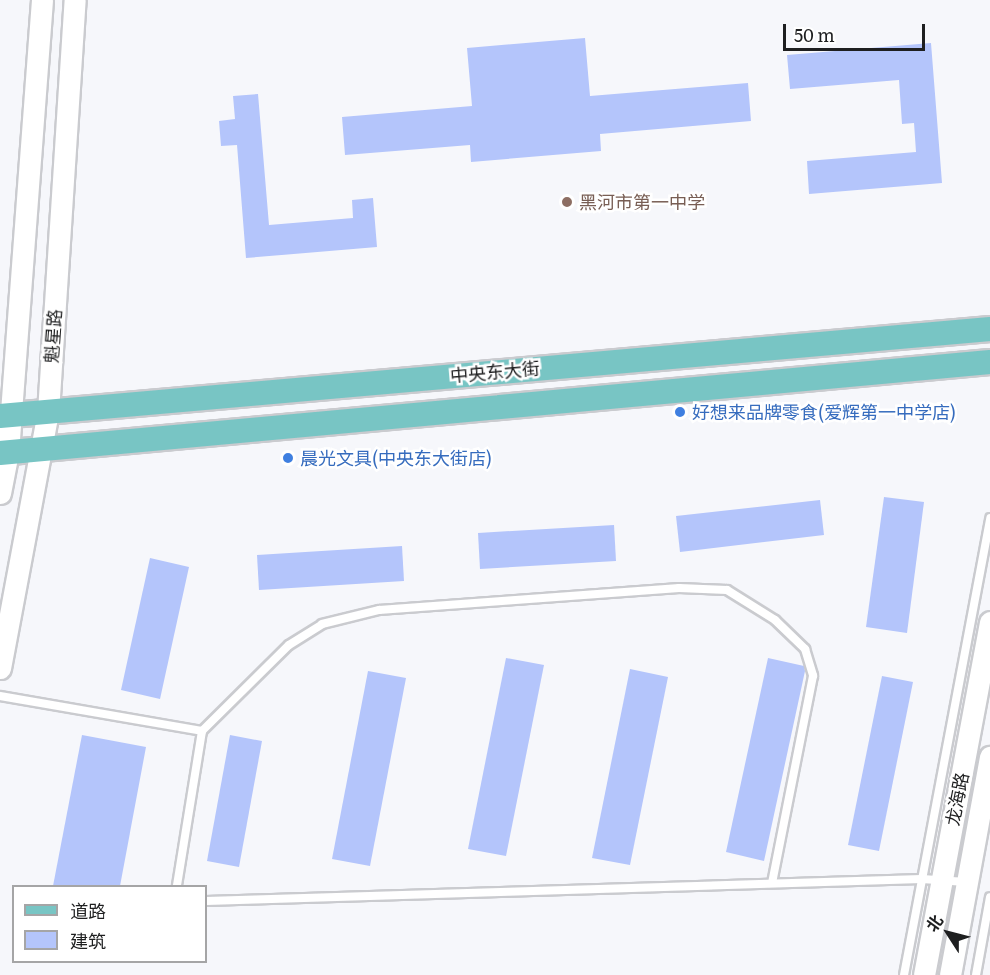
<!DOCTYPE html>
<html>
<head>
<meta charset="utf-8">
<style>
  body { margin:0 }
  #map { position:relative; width:990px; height:975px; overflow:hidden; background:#f6f7fb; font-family:Literata,"Noto Sans SC",serif }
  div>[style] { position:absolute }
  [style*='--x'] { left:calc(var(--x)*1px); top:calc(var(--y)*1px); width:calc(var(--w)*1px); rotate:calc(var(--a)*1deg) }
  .building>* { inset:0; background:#b4c5fb }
  .roads { filter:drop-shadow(2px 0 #cacbcf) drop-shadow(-2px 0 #cacbcf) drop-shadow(0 2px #cacbcf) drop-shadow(0 -2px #cacbcf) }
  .lane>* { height:8px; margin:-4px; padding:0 4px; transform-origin:4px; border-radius:4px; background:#fff }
  .secondary>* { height:21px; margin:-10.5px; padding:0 10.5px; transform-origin:10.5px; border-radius:10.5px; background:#fff }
  .primary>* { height:24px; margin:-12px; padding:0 12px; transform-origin:12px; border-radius:12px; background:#78c5c4 }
  .dots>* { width:16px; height:16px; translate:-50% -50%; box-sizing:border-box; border:3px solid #fff; border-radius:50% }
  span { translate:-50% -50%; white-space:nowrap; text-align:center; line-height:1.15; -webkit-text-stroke:5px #fff; paint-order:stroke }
  .education-label { font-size:18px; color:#785e54 }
  .left { translate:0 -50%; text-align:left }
  .street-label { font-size:18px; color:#1e1f20 }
  .shop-label { font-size:18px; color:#366cbe }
  .legend { position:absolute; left:12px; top:885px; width:195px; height:78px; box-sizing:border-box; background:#fff; border:2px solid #a5a5a6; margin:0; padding:8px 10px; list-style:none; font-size:18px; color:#1e1f20 }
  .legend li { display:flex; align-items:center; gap:12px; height:30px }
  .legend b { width:30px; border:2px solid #a5a5a6 }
  .north { position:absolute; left:918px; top:903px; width:60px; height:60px; -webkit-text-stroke:4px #fff; paint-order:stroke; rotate:306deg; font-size:16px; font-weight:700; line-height:24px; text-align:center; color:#1e1f20 }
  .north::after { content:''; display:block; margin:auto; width:21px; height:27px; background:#1e1f20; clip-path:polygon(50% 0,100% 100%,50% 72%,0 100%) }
  .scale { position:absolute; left:783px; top:24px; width:142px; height:27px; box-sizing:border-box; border:3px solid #1e1f20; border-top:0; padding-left:8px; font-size:18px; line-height:21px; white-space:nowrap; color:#1e1f20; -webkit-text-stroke:4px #fff; paint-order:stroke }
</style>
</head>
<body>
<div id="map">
  <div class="building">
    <div style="clip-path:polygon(585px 38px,590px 96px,748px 83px,751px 121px,600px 134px,601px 151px,471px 162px,470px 145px,345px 155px,342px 117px,472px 106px,467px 48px)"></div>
    <div style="clip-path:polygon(931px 43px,942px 183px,809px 194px,807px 161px,916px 152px,914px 123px,902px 124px,899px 80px,790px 89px,787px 55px)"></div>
    <div style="clip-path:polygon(258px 94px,269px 225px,353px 218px,352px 200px,373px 198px,377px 247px,246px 258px,237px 145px,221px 146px,219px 121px,235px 119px,233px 96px)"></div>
    <div style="clip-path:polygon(884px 497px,924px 502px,907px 633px,866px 627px)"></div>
    <div style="clip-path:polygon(820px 500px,824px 535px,680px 552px,676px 516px)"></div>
    <div style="clip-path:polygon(614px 525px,616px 561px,480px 569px,478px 533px)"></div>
    <div style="clip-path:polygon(402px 546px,404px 581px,259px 590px,257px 555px)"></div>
    <div style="clip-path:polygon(150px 558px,189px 567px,160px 699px,121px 690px)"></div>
    <div style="clip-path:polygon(506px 658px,544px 665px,506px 856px,468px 849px)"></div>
    <div style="clip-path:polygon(768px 658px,804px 666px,805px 671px,764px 861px,726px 852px)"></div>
    <div style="clip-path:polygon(630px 669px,668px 677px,630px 865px,592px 858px)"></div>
    <div style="clip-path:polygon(368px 671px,406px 678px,370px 866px,332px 859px)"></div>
    <div style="clip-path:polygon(882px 676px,913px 682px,879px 851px,848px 845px)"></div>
    <div style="clip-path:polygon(82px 735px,146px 747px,120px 886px,53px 886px)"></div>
    <div style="clip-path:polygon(230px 735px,262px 741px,239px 867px,207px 861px)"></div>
  </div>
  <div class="roads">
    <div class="lane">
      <div style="--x:0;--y:696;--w:205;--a:9.8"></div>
      <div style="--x:202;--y:731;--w:157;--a:99.2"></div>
      <div style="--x:202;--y:731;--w:122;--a:-44.7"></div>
      <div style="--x:289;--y:645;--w:39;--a:-32"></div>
      <div style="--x:322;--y:624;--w:59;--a:-13.8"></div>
      <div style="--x:379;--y:610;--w:301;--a:-4.2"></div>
      <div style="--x:679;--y:588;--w:48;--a:2.4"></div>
      <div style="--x:727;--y:590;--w:57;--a:32"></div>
      <div style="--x:775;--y:620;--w:42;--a:44"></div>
      <div style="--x:805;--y:649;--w:28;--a:73"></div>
      <div style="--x:813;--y:676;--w:211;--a:101.2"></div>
      <div style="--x:206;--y:901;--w:716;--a:-1.76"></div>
      <div style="--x:922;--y:879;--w:44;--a:3.9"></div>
      <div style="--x:904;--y:975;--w:465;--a:-79.3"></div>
      <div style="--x:976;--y:975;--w:79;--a:-79.8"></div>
    </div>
    <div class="secondary">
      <div style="--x:0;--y:493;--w:42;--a:-79"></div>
      <div style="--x:8;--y:452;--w:453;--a:-85.7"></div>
      <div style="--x:0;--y:668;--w:260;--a:-79.4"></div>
      <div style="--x:48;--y:412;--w:413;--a:-86.3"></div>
      <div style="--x:924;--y:975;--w:359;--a:-79.4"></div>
      <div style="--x:950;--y:975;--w:222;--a:-79.6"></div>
    </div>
    <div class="primary">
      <div style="--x:0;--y:416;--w:994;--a:-5.02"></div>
      <div style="--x:0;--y:453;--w:994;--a:-5.25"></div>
    </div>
  </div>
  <div class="dots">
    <div style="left:567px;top:202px;background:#8d6e63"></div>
    <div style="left:680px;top:412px;background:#3f7fe0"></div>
    <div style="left:288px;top:458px;background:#3f7fe0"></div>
  </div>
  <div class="education-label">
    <span class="left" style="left:579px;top:202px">黑河市第一中学</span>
  </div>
  <div class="street-label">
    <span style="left:53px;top:336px;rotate:-86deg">魁星路</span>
    <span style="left:495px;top:372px;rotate:-5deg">中央东大街</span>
    <span style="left:957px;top:799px;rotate:-79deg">龙海路</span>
  </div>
  <div class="shop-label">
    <span class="left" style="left:692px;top:412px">好想来品牌零食(爱辉第一中学店)</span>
    <span class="left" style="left:300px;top:458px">晨光文具(中央东大街店)</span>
  </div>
  <ul class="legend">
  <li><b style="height:8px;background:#78c5c4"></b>道路</li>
  <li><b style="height:16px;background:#b4c5fb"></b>建筑</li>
  </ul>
  <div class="north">北</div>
  <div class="scale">50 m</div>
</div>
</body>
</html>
